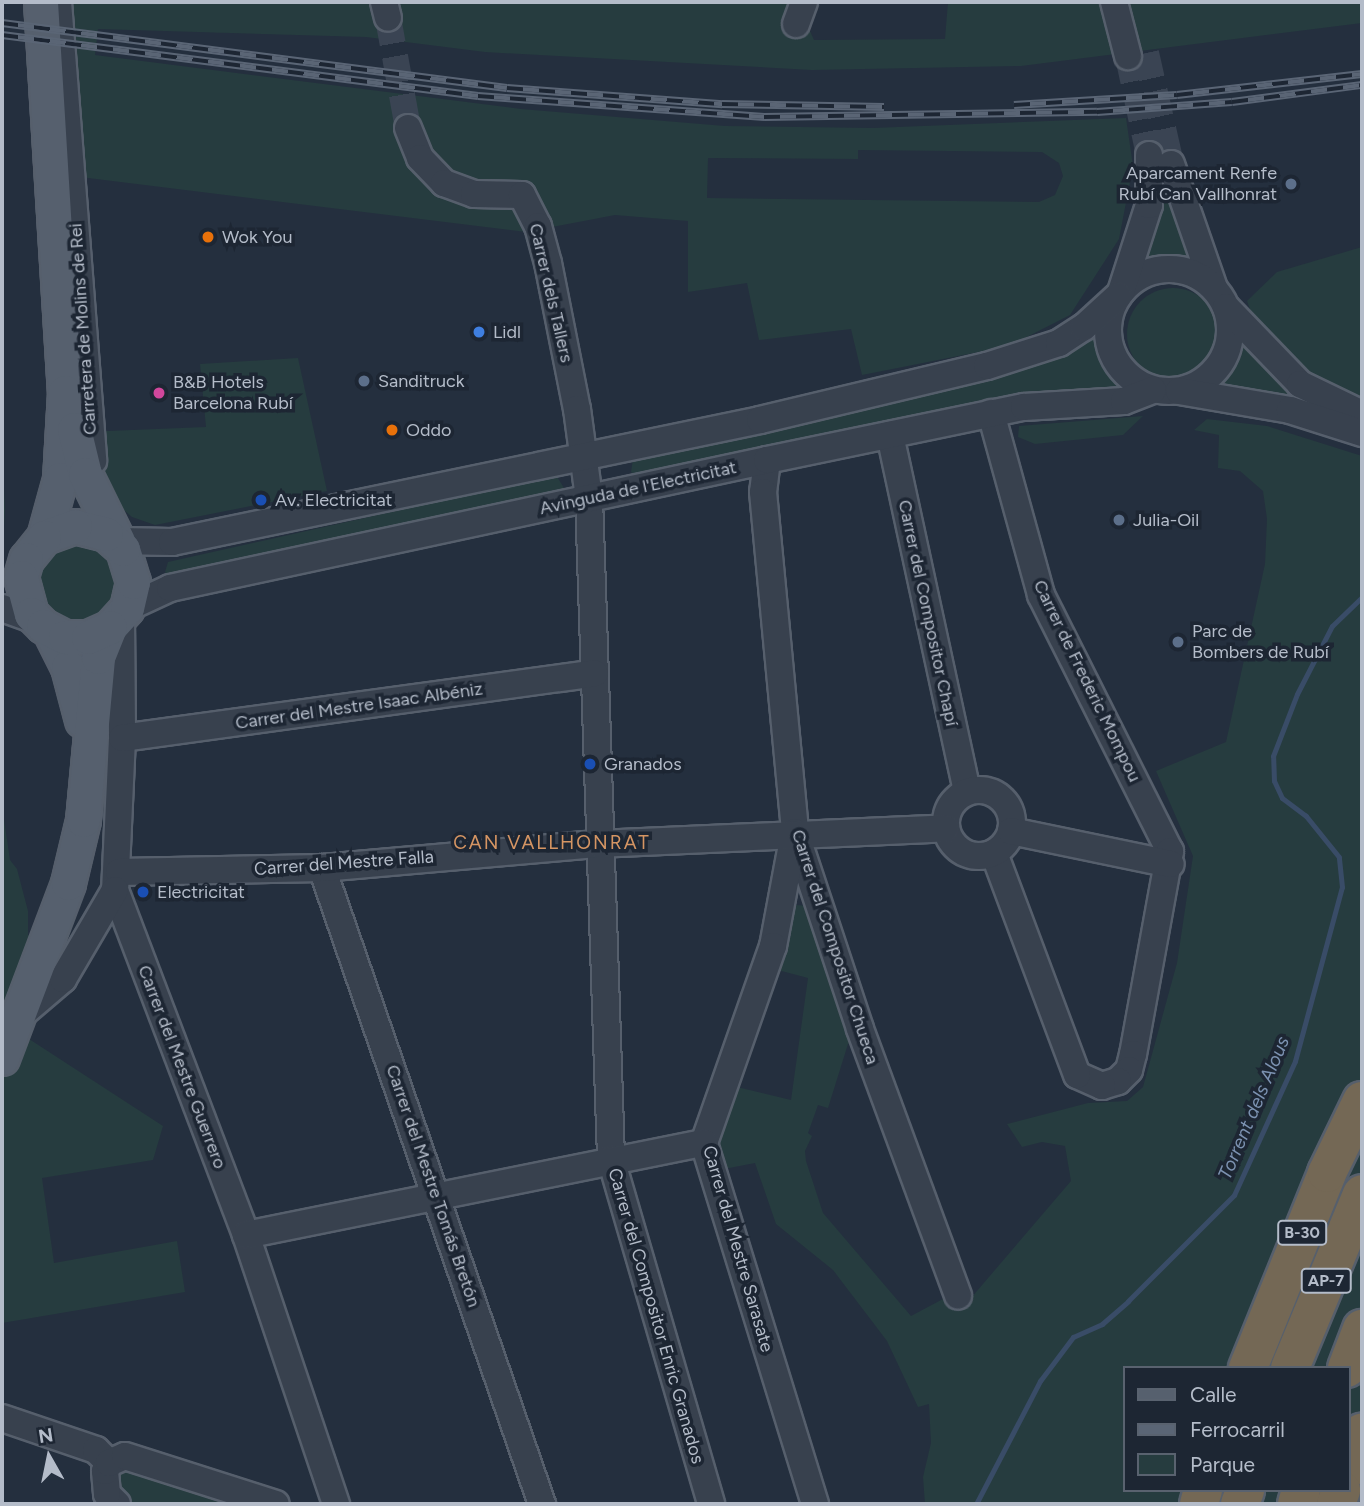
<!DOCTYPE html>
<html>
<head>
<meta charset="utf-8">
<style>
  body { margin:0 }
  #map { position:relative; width:1364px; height:1506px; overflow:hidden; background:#242f3e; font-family:Figtree,sans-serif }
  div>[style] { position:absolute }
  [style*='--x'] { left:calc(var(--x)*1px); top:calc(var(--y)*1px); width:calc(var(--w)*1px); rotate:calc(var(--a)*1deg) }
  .green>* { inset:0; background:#263c3f }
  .round { border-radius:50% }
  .stream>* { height:5px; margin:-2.5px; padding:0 2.5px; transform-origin:2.5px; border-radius:2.5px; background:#394c67 }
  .minor-tunnel>* { height:26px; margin-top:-13px; transform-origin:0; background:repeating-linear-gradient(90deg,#3a4453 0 26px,transparent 0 39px) }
  .roads { filter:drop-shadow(2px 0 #565f6c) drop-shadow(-2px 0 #565f6c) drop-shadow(0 2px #565f6c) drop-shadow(0 -2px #565f6c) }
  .minor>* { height:26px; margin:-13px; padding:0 13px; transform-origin:13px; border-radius:13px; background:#38414e }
  .minor>.ring { margin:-13px; padding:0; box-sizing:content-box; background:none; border:26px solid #38414e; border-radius:50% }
  .major>* { height:33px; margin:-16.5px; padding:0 16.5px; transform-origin:16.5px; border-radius:16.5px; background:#56606e }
  .highway>* { height:38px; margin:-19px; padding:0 19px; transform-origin:19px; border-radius:19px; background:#746855 }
  .rail>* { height:8px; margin-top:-4px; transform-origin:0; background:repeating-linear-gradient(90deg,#1d2633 0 16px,#5a6575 0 32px); box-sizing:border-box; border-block:2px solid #5a6575 }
  .dots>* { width:19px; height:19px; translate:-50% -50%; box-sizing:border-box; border:4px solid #1d2633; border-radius:50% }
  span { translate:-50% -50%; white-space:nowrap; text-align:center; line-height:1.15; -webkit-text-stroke:7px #1d2633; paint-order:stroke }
  .shield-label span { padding:2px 5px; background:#1d2633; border:2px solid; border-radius:5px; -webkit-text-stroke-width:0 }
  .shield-label { font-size:16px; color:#b4bcc9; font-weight:700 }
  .poi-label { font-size:18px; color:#b4bcc9 }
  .right { translate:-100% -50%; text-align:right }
  .left { translate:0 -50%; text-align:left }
  .street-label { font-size:18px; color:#b4bcc9 }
  .neighbourhood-label { font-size:19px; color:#d59563; letter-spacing:2px }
  .water-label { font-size:19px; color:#7c92b1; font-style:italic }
  .frame { position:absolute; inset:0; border:4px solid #b4bcc9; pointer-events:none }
  .legend { position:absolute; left:1123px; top:1366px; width:228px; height:126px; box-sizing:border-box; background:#1d2633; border:2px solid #59626f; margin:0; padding:9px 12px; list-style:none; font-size:21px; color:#b4bcc9 }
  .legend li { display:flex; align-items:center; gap:14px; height:35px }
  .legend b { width:35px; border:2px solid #59626f }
  .north { position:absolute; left:14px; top:1422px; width:70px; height:70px; -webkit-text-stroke:5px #1d2633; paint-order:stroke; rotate:351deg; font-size:19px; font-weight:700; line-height:28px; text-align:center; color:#b4bcc9 }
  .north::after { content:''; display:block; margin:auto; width:24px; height:32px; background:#b4bcc9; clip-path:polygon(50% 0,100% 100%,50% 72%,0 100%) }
</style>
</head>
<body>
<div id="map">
  <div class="green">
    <div style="clip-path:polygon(evenodd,52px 2px,797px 2px,814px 40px,945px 39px,948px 2px,1362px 2px,1362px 23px,1021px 66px,812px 70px,485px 52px,366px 37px,98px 29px,95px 55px,521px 109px,725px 126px,873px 128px,1126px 118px,1133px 166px,1119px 239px,1070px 315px,1009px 346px,862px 375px,851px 329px,759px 340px,747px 283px,688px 292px,688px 221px,615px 215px,526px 232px,64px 175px,52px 2px,858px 150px,1042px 152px,1059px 163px,1063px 176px,1055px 195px,1039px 202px,707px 198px,708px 158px,858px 159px,858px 150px)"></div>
    <div style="clip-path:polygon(1158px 167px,1198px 266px,1174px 262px,1141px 267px,1157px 224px)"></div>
    <div style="clip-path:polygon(1362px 247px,1362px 403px,1307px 377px,1255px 323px,1247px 301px,1277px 272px)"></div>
    <div class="round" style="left:1127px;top:288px;width:92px;height:92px"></div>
    <div style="clip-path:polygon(1102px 329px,1106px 361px,1122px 385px,1118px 390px,1022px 395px,639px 477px,631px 472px,633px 459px)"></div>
    <div style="clip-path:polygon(1240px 336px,1314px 402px,1213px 389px,1236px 356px)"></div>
    <div style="clip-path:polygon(298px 358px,327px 491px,155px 525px,132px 517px,111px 499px,83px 432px,206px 427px,200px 364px)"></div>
    <div style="clip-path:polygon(1143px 416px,1123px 435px,1035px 444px,1018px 437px,1019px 426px)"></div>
    <div style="clip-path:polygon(evenodd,1207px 419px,1267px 426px,1362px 456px,1362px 1504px,925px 1504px,923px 1477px,931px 1443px,929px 1404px,918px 1407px,887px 1341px,833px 1270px,776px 1224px,755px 1163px,724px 1169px,719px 1143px,737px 1087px,791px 1100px,808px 978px,774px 969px,795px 905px,812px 906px,854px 1040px,848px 1044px,828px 1108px,818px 1105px,808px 1133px,812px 1136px,805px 1151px,806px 1161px,823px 1213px,911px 1316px,943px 1299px,958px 1296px,965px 1305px,1071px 1181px,1065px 1146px,1042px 1142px,1022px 1147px,1007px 1124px,1088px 1103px,1127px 1101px,1143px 1087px,1177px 963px,1193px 856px,1156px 771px,1226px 742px,1265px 564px,1267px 519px,1263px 491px,1240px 471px,1218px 468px,1219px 435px,1194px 430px,1207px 419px,1124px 1368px,1348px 1368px,1348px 1490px,1124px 1490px,1124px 1368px)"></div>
    <div style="clip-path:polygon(2px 443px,5px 510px,2px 561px)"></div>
    <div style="clip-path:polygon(556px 475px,564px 488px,559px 495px,169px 576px,165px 572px,168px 562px)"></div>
    <div class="round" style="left:39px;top:546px;width:76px;height:76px"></div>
    <div style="clip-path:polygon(2px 806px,10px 860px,17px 869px,28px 911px,28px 935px,63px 951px,26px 1037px,163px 1126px,153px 1160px,42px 1178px,54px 1263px,177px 1241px,185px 1292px,2px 1323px)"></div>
    <div style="clip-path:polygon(124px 1465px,250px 1504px,134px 1504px,120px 1499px,115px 1472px)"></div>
  </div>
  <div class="stream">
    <div style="--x:976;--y:1504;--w:139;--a:-62.5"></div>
    <div style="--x:1040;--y:1381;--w:55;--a:-53.1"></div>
    <div style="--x:1073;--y:1337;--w:32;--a:-24"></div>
    <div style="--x:1102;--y:1324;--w:35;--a:-41"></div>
    <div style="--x:1128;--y:1301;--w:150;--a:-45"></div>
    <div style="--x:1234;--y:1195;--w:147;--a:-65.5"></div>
    <div style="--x:1295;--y:1061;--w:180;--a:-74.9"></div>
    <div style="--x:1342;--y:887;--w:30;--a:-96"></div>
    <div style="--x:1339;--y:857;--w:53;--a:-128.8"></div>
    <div style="--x:1306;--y:816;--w:30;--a:-143"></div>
    <div style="--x:1282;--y:798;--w:19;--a:-115"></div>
    <div style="--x:1274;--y:781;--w:25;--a:-92"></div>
    <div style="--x:1273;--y:756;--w:66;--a:-68.8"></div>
    <div style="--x:1297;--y:694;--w:76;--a:-62.8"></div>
    <div style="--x:1332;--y:626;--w:42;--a:-44"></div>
  </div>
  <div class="minor-tunnel">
    <div style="--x:388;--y:18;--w:112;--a:79.7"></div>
    <div style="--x:1146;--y:53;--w:114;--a:77.3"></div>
    <div style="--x:1128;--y:56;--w:101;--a:78"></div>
  </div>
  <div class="roads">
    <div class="minor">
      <div style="--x:58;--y:2;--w:460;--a:85.6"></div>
      <div style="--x:384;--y:2;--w:16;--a:76"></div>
      <div style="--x:1114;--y:2;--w:56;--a:75.5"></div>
      <div style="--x:796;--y:24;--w:23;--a:-70"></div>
      <div style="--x:408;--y:128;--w:32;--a:68"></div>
      <div style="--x:420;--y:158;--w:35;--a:46"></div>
      <div style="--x:444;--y:183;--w:32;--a:20"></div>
      <div style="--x:474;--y:194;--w:48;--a:1.2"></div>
      <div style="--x:522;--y:195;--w:35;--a:63"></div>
      <div style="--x:538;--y:226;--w:38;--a:75"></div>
      <div style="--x:548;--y:263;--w:149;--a:78.8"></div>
      <div style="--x:577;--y:409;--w:90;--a:82.3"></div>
      <div style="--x:589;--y:498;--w:661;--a:88.09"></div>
      <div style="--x:611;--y:1159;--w:359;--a:73.8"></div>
      <div style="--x:1171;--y:164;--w:131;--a:70.9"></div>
      <div class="ring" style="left:1108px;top:269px;width:96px;height:96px"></div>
      <div style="--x:1121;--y:292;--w:91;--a:-72.2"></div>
      <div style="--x:1149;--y:205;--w:50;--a:-90"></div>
      <div style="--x:1226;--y:307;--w:107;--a:46.1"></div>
      <div style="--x:1300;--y:384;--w:69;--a:25.8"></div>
      <div style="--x:1179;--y:391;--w:113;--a:9.7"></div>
      <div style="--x:1290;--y:410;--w:76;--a:17.7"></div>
      <div style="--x:991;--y:413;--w:189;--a:74.6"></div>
      <div style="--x:1041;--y:595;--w:287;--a:63.3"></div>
      <div style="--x:1170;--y:851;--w:206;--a:100.3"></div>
      <div style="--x:1133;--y:1054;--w:16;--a:104"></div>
      <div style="--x:1129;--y:1070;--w:16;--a:135"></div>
      <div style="--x:1118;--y:1081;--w:17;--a:163"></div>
      <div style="--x:1102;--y:1086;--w:27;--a:-156"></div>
      <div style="--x:1077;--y:1075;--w:237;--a:-110.5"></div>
      <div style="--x:890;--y:435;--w:364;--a:77.8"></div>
      <div style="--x:767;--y:460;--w:32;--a:97"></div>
      <div style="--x:763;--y:492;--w:342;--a:84.6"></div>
      <div style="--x:795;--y:832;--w:207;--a:71.7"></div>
      <div style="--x:860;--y:1029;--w:284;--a:69.8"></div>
      <div style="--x:118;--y:541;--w:54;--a:1.1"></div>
      <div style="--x:172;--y:542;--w:601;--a:-11.72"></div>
      <div style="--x:760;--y:420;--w:233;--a:-13.4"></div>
      <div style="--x:987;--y:366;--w:76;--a:-17.7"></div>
      <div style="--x:1059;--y:343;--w:30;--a:-33"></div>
      <div style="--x:1084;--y:327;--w:46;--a:-42.4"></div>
      <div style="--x:2;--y:608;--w:37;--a:20"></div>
      <div style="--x:127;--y:608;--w:47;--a:-24.9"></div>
      <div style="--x:170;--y:588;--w:611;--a:-12.1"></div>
      <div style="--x:767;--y:460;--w:262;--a:-11.7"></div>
      <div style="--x:1024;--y:407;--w:100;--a:-3.4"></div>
      <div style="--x:1124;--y:401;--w:31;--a:-21"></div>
      <div style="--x:121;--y:617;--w:121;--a:89.5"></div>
      <div style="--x:122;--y:738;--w:152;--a:92.6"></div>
      <div style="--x:115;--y:890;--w:369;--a:69.2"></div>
      <div style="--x:246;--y:1235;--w:284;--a:71.5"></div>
      <div style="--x:122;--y:738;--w:477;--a:-7.8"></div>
      <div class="ring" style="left:946px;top:790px;width:40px;height:40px"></div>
      <div style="--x:1011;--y:831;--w:163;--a:11.7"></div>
      <div style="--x:794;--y:834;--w:114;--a:100.6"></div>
      <div style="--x:773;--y:946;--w:209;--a:109.3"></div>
      <div style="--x:704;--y:1143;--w:378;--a:72.9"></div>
      <div style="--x:322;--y:868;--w:673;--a:70.92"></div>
      <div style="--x:119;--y:872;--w:203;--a:-1.1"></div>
      <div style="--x:322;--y:868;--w:278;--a:-5"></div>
      <div style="--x:599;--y:844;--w:347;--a:-2.6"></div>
      <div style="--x:16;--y:1019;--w:62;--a:-40.4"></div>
      <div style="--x:63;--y:979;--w:103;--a:-59.7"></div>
      <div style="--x:246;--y:1235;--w:467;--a:-11.4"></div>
      <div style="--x:2;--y:1418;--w:99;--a:18.8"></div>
      <div style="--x:96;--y:1450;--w:18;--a:45"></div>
      <div style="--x:117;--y:1504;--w:14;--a:-135"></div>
      <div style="--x:107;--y:1494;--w:23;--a:-95"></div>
      <div style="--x:105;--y:1471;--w:9;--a:-63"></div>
      <div style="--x:109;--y:1463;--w:17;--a:-24"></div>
      <div style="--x:125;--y:1456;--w:158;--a:17.6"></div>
    </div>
    <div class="major">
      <div style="--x:41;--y:2;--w:391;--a:86.5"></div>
      <div style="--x:65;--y:392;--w:87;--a:93.3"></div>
      <div style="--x:60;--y:479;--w:60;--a:105.4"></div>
      <div style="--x:74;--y:429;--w:46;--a:76.3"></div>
      <div style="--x:85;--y:474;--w:75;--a:63.8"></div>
      <div style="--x:50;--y:631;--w:40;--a:63.4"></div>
      <div style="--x:68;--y:667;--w:55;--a:75.2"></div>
      <div style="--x:2;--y:1058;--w:187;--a:-69.3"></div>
      <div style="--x:68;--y:883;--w:65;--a:-76.6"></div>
      <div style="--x:83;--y:820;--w:164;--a:-84.7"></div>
      <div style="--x:98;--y:657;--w:32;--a:-68"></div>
      <div style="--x:110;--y:627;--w:25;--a:-48"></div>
      <div style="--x:127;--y:608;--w:27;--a:-77"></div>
      <div style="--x:133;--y:582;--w:34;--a:-107"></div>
      <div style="--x:123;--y:549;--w:23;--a:-139"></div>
      <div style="--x:106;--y:534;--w:32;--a:-166"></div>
      <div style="--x:75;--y:526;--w:33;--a:160"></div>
      <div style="--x:44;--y:537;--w:28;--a:129"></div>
      <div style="--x:26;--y:559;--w:19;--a:106"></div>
      <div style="--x:21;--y:577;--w:38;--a:75"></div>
      <div style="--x:31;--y:614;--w:17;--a:45"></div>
      <div style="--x:43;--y:626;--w:25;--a:27"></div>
      <div style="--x:65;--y:637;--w:23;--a:0"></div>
      <div style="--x:88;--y:637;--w:24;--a:-24"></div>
    </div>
    <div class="highway">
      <div style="--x:1248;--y:1368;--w:210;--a:-67.9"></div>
      <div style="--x:1327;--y:1173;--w:80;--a:-64.1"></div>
      <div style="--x:1290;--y:1368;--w:188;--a:-67.5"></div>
      <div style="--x:1347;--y:1368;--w:42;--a:-69"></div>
      <div style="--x:1348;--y:1469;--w:39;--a:-69"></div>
      <div style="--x:1199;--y:1504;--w:15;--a:-74"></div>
      <div style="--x:1240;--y:1504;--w:15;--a:-70"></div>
      <div style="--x:1297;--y:1504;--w:15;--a:-74"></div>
      <div style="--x:1336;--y:1504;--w:15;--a:-70"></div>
    </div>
  </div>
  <div class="rail">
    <div style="--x:2;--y:23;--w:509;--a:7.33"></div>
    <div style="--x:507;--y:88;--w:216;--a:4.3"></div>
    <div style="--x:722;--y:104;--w:162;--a:1.1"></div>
    <div style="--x:2;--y:35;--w:480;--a:7.3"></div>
    <div style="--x:478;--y:96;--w:287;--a:4.2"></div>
    <div style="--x:764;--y:117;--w:333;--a:-0.9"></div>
    <div style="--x:1097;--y:112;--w:135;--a:-4.2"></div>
    <div style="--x:1232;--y:102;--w:131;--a:-7.5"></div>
    <div style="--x:1014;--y:105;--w:163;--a:-3.5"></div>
    <div style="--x:1177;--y:95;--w:186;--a:-6.5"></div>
  </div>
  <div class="dots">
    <div style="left:1291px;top:184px;background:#5c6f8a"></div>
    <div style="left:208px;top:237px;background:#e8710a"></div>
    <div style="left:479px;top:332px;background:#3f7fe0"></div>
    <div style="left:364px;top:381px;background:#5c6f8a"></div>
    <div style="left:159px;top:393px;background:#d1479c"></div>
    <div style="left:392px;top:430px;background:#e8710a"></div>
    <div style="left:261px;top:500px;background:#1a4fb4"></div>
    <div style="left:1119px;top:520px;background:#5c6f8a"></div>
    <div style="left:1178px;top:642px;background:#5c6f8a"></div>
    <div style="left:590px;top:764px;background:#1a4fb4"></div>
    <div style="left:143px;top:892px;background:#1a4fb4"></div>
  </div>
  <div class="shield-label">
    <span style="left:1302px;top:1233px">B-30</span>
    <span style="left:1326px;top:1281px">AP-7</span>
  </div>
  <div class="poi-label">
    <span class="right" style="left:1277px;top:184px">Aparcament Renfe<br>Rubí Can Vallhonrat</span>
    <span class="left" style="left:222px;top:237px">Wok You</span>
    <span class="left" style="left:493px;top:332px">Lidl</span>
    <span class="left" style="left:378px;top:381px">Sanditruck</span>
    <span class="left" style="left:173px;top:393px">B&amp;B Hotels<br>Barcelona Rubí</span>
    <span class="left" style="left:406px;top:430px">Oddo</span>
    <span class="left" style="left:275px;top:500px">Av. Electricitat</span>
    <span class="left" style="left:1133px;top:520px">Julia-Oil</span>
    <span class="left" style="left:1192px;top:642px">Parc de<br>Bombers de Rubí</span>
    <span class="left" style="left:604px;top:764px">Granados</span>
    <span class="left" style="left:157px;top:892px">Electricitat</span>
  </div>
  <div class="street-label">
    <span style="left:551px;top:293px;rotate:77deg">Carrer dels Tallers</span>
    <span style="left:83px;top:329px;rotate:-94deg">Carretera de Molins de Rei</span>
    <span style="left:638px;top:488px;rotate:-12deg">Avinguda de l'Electricitat</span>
    <span style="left:928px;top:613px;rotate:78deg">Carrer del Compositor Chapí</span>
    <span style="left:1087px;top:681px;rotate:64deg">Carrer de Frederic Mompou</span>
    <span style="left:359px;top:706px;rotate:-8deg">Carrer del Mestre Isaac Albéniz</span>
    <span style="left:344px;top:863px;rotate:-4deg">Carrer del Mestre Falla</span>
    <span style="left:835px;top:947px;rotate:72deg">Carrer del Compositor Chueca</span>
    <span style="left:182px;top:1067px;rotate:69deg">Carrer del Mestre Guerrero</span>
    <span style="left:433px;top:1186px;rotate:71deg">Carrer del Mestre Tomás Bretón</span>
    <span style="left:738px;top:1249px;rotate:74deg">Carrer del Mestre Sarasate</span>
    <span style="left:656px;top:1316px;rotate:74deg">Carrer del Compositor Enric Granados</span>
  </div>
  <div class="neighbourhood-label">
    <span style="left:552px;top:843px">CAN VALLHONRAT</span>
  </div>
  <div class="water-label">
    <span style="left:1254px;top:1108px;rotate:-67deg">Torrent dels Alous</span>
  </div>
  <div class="frame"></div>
  <ul class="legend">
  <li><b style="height:9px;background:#56606e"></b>Calle</li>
  <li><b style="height:9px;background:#5a6575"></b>Ferrocarril</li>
  <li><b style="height:19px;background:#263c3f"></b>Parque</li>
  </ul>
  <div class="north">N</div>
</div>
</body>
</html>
